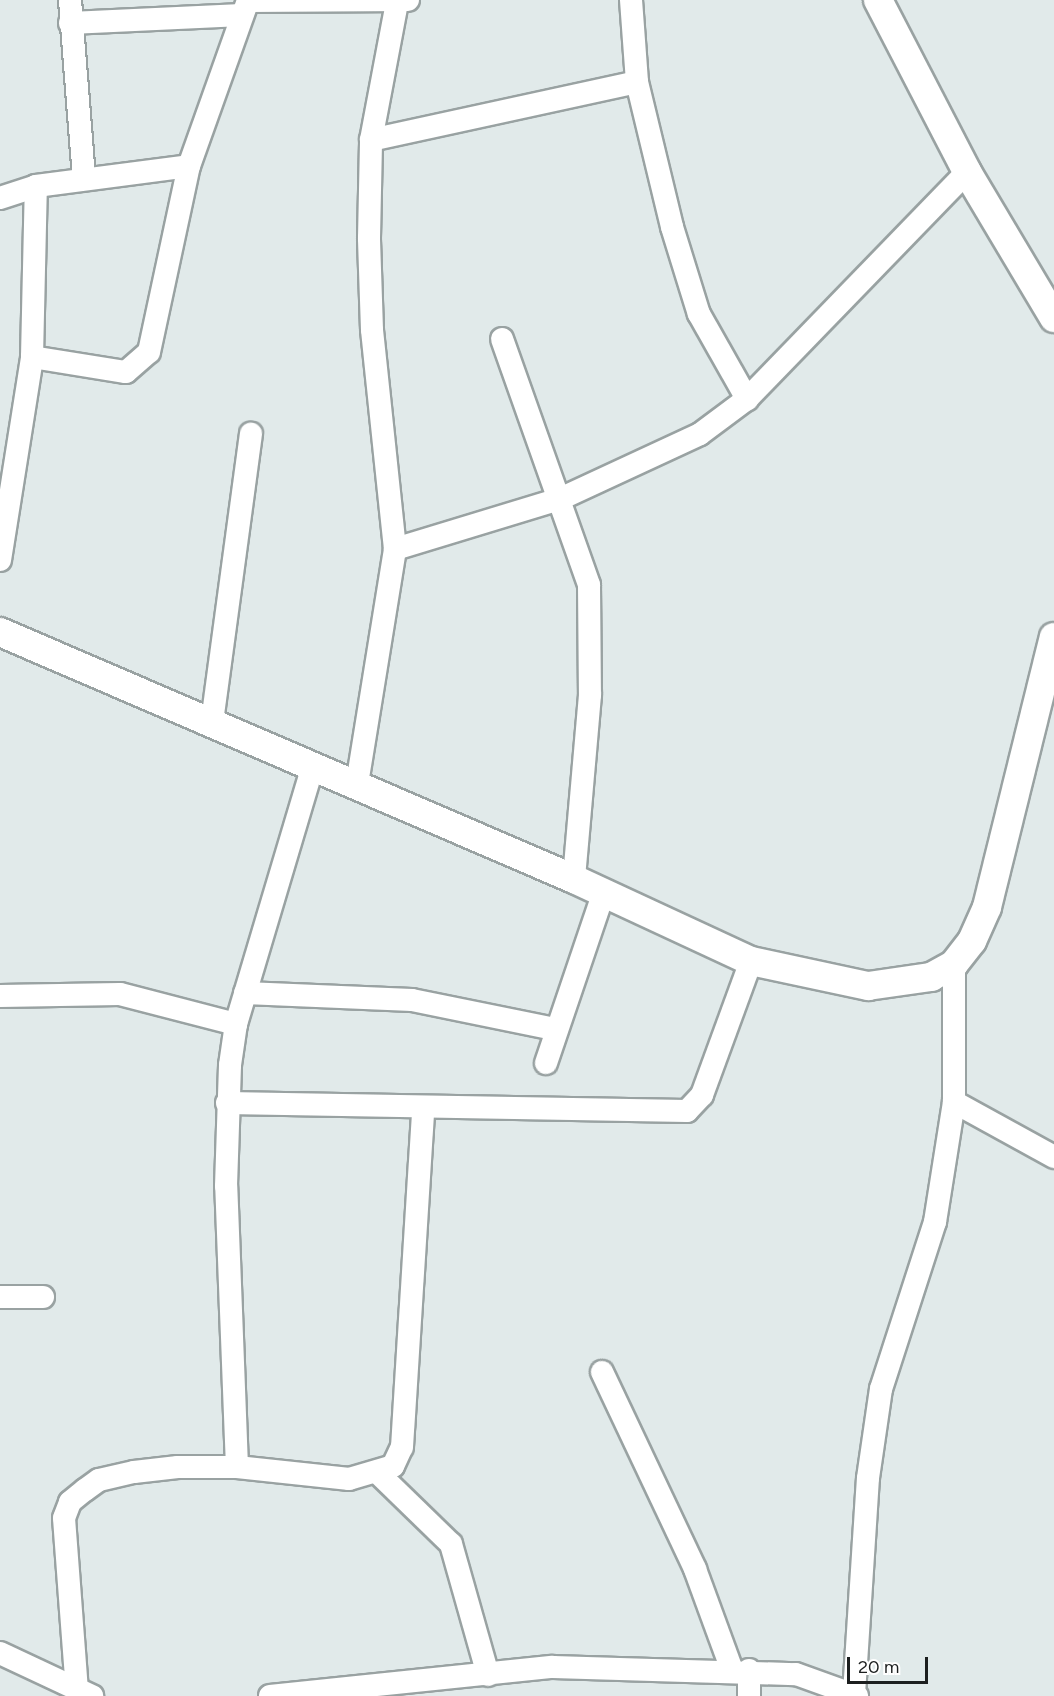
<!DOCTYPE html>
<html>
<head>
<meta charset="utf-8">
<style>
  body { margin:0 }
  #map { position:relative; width:1054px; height:1696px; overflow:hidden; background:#e1eaea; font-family:Figtree,sans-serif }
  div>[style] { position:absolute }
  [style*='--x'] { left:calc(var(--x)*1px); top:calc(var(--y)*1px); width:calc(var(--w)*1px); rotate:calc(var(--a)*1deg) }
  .roads { filter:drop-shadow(2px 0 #99a2a2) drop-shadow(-2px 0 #99a2a2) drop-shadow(0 2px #99a2a2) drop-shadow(0 -2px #99a2a2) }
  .minor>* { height:22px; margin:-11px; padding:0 11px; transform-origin:11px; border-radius:11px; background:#fff }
  .tertiary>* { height:28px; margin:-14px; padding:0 14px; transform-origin:14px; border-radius:14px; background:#fff }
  span { translate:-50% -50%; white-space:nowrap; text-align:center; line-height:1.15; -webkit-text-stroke:4.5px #fff; paint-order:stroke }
  .scale { position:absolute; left:847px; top:1657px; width:81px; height:27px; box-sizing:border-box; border:3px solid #1c1f1f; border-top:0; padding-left:8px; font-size:18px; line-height:21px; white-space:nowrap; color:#1c1f1f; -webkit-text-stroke:4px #fff; paint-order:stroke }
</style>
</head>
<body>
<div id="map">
  <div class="roads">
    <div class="minor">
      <div style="--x:70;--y:0;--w:180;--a:85.5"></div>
      <div style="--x:631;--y:0;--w:82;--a:85.8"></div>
      <div style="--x:637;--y:82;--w:149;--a:76.4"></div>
      <div style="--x:672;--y:227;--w:91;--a:72.8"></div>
      <div style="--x:699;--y:314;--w:98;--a:60.5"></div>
      <div style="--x:248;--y:1;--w:160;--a:-0.4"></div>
      <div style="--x:70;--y:23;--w:172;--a:-2.7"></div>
      <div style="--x:371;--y:140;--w:272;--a:-12.3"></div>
      <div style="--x:0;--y:198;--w:38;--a:-18"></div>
      <div style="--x:36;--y:186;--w:154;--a:-7.4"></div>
      <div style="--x:502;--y:339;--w:261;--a:70.5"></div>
      <div style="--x:589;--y:585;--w:110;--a:89.5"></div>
      <div style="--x:590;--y:695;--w:185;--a:95"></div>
      <div style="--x:32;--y:357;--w:95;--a:9.1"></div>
      <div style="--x:126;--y:372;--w:30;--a:-41"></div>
      <div style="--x:149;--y:352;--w:190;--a:-77.9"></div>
      <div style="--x:189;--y:166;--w:176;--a:-70.4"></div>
      <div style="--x:395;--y:549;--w:172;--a:-16.9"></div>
      <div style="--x:560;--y:499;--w:154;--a:-24.9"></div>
      <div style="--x:700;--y:434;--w:59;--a:-36.7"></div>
      <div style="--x:747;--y:399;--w:316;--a:-45.9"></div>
      <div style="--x:0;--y:560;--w:206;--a:-81"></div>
      <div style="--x:32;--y:357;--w:171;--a:-88.7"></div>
      <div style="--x:212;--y:722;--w:291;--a:-82.3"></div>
      <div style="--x:357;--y:784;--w:238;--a:-80.8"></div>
      <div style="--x:395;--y:549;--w:220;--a:-96"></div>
      <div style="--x:372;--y:330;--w:92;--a:-91.9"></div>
      <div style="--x:369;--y:238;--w:98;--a:-88.8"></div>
      <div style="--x:371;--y:140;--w:140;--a:-79.3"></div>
      <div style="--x:245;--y:993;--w:167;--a:2.4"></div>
      <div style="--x:412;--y:1000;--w:146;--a:11.5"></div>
      <div style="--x:0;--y:996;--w:120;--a:-1"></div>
      <div style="--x:120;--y:994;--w:120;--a:14.5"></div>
      <div style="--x:546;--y:1063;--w:181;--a:-71.3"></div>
      <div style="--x:954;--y:1102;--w:114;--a:28.8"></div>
      <div style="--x:227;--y:1103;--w:460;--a:1"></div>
      <div style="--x:687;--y:1111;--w:22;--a:-47"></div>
      <div style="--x:702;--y:1095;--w:143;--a:-69.9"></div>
      <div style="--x:0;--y:1297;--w:43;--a:0"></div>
      <div style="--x:602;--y:1372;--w:218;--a:64.7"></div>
      <div style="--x:695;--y:1569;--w:108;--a:69.9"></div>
      <div style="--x:237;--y:1467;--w:281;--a:-92.2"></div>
      <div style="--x:226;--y:1186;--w:121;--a:-88.1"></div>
      <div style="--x:230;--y:1065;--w:41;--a:-81.7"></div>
      <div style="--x:236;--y:1024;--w:269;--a:-73.4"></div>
      <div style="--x:379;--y:1474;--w:100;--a:44.2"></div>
      <div style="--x:451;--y:1544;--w:136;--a:74.2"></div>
      <div style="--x:0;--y:1653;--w:102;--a:25.1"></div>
      <div style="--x:77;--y:1691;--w:173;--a:-94.3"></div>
      <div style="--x:64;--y:1518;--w:17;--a:-69"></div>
      <div style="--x:70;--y:1502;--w:19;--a:-39"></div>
      <div style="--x:85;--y:1490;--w:17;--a:-36"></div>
      <div style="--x:99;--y:1480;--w:36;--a:-13"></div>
      <div style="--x:134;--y:1472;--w:44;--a:-6.5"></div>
      <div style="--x:178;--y:1467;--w:59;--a:0"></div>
      <div style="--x:237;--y:1467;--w:113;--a:6.1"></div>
      <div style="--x:349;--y:1479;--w:46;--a:-16.5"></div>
      <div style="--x:393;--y:1466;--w:21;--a:-65"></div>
      <div style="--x:402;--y:1447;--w:338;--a:-86.4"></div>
      <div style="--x:854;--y:1694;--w:216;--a:-86.3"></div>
      <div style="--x:868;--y:1478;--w:90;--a:-81.7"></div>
      <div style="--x:881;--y:1389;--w:176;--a:-72.1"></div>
      <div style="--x:935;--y:1222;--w:121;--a:-81"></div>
      <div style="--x:954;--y:1102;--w:138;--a:-90"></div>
      <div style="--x:270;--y:1696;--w:284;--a:-5.9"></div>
      <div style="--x:553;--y:1667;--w:243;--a:1.7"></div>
      <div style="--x:796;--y:1674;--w:65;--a:19.8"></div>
      <div style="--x:749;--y:1696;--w:26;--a:-90"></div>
    </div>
    <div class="tertiary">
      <div style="--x:878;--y:0;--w:194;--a:62.6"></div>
      <div style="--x:967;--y:172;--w:170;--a:59.2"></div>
      <div style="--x:0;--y:632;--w:625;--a:23.28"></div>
      <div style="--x:574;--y:879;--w:195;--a:24.9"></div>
      <div style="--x:751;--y:961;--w:120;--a:12.1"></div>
      <div style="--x:868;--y:986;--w:64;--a:-8.1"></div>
      <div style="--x:931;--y:977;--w:26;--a:-29"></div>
      <div style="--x:954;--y:964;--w:29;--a:-52"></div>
      <div style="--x:972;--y:941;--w:37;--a:-66"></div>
      <div style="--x:987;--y:907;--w:278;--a:-76.1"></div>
    </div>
  </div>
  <div class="scale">20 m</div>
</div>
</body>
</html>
